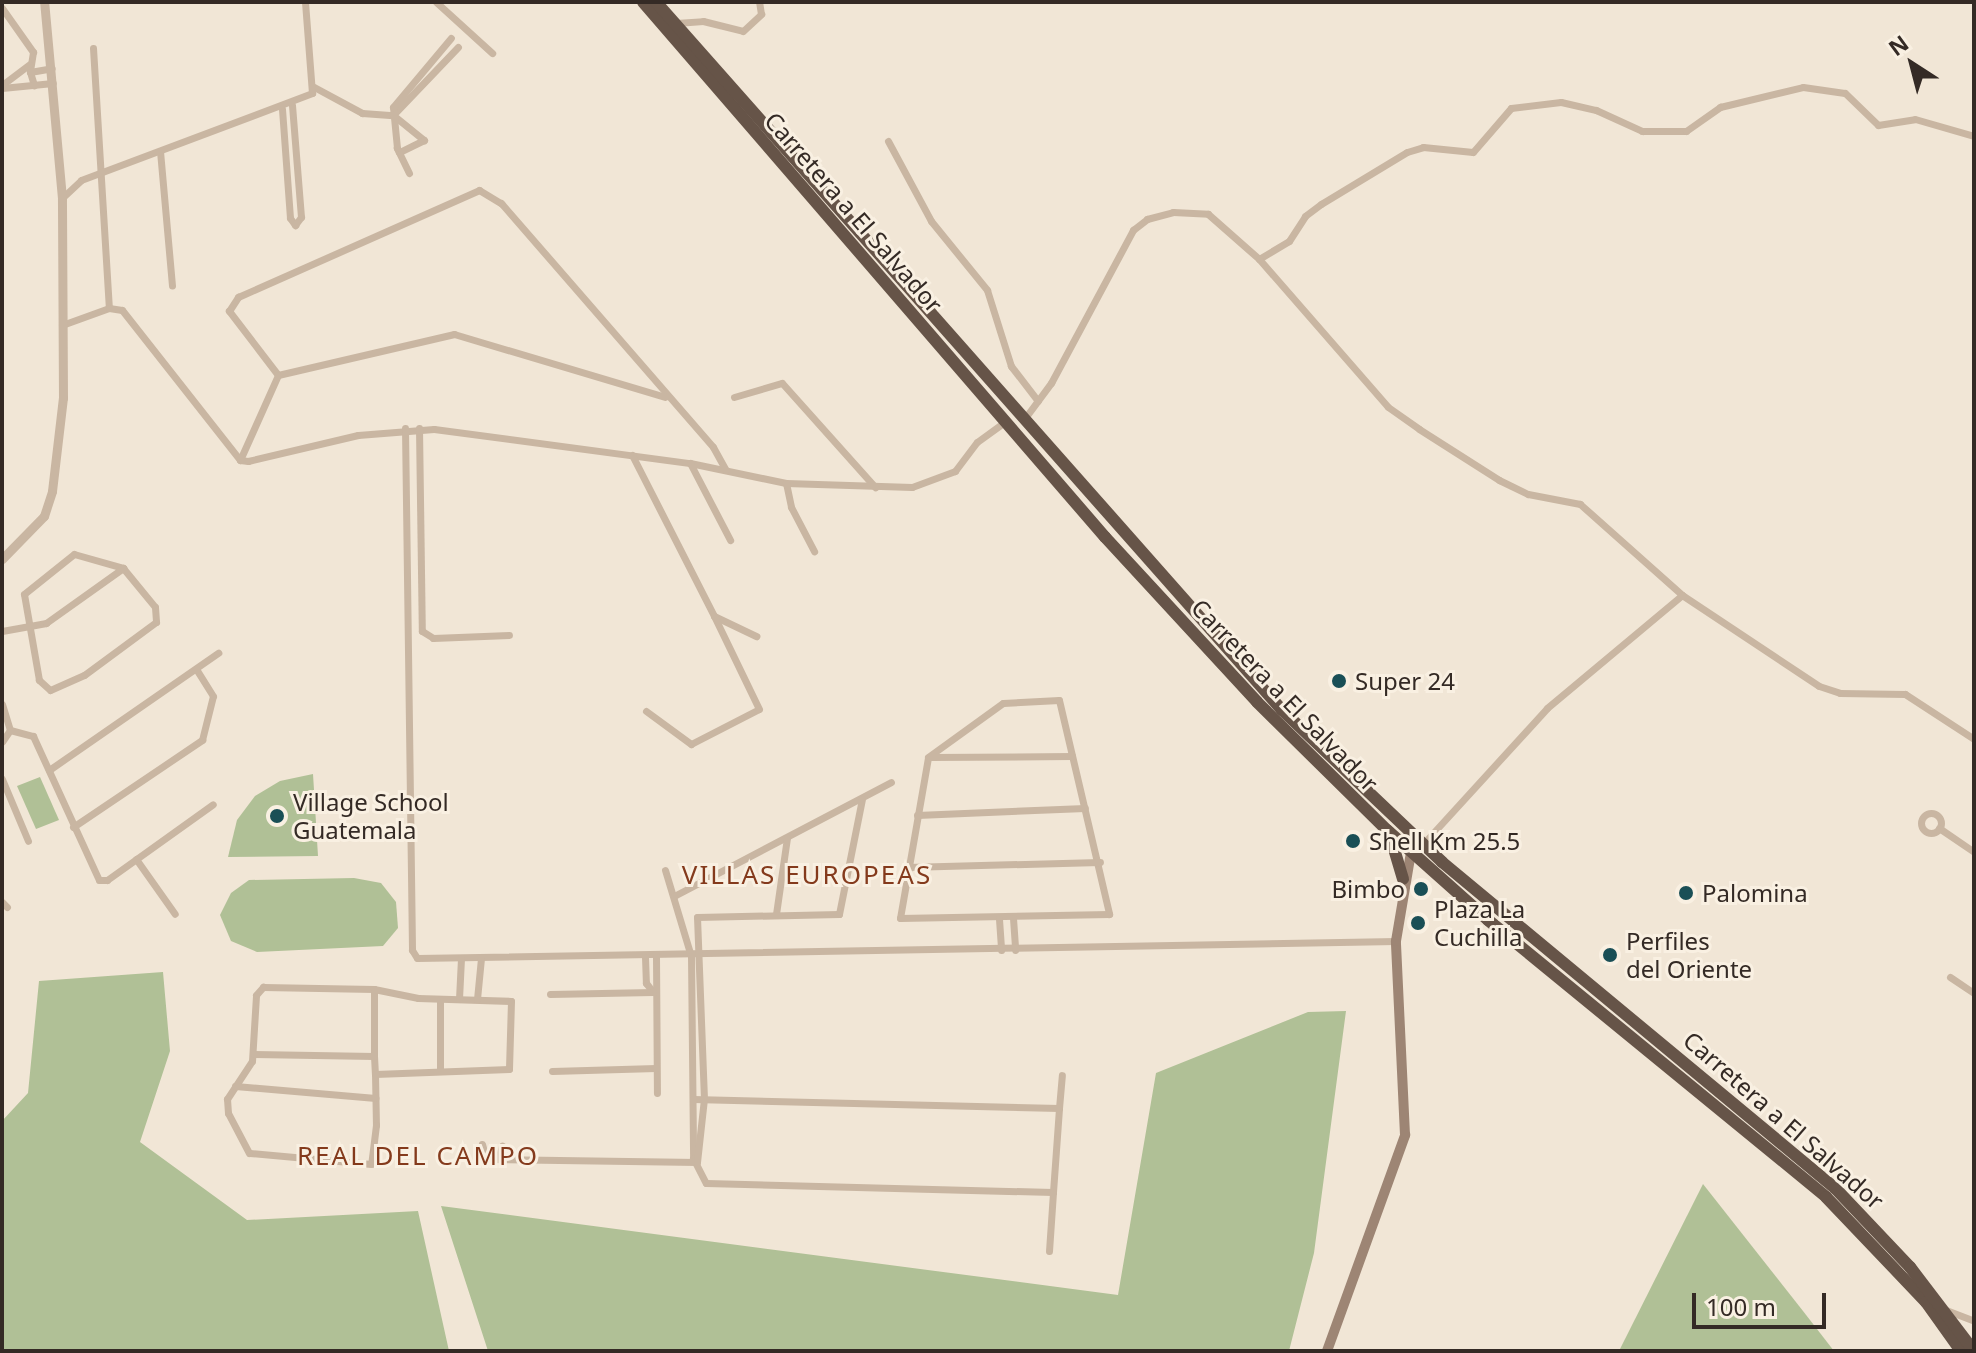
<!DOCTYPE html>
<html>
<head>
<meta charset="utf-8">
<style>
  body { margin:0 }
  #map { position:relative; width:1976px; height:1353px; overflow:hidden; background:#f1e6d6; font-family:"Noto Sans",sans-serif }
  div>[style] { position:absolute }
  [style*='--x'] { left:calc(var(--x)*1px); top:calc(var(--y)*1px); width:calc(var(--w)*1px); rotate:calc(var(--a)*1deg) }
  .green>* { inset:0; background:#b0c096 }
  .minor>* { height:7px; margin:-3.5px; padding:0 3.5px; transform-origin:3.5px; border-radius:3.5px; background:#c9b6a2 }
  .minor>.ring { margin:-3.5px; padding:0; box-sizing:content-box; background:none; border:7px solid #c9b6a2; border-radius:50% }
  .tertiary>* { height:9px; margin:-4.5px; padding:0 4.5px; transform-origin:4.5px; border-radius:4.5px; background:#c9b6a2 }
  .secondary>* { height:10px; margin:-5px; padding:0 5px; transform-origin:5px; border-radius:5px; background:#9d8574 }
  .trunk>* { height:12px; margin:-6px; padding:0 6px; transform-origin:6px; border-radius:6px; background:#665448 }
  .dots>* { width:22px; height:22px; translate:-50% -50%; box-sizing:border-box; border:4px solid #f9f0e2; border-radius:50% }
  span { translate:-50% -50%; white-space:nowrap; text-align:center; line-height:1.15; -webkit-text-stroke:6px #f9f0e2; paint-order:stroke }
  .street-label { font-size:24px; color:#342a25 }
  .poi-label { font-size:24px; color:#342a25 }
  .left { translate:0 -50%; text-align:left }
  .right { translate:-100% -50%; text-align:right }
  .neighbourhood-label { font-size:26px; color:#843a1c; letter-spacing:2px }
  .frame { position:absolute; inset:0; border:4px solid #342a25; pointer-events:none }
  .north { position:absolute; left:1872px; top:24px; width:80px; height:80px; -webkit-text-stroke:6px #f9f0e2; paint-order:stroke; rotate:324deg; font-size:22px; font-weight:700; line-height:32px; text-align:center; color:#342a25 }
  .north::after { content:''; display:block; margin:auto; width:28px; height:36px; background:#342a25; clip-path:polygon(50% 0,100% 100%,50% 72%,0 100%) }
  .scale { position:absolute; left:1692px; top:1293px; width:134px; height:36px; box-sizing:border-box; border:4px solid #342a25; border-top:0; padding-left:10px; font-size:24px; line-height:28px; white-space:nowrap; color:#342a25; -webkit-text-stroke:6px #f9f0e2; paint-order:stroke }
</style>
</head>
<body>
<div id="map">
  <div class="green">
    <div style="clip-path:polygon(313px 774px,318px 856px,228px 857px,237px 820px,255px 796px,280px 781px)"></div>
    <div style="clip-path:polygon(40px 777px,59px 820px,36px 829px,17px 786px)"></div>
    <div style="clip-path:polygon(354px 878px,381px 883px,396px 902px,398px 928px,383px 946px,257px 952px,231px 941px,220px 915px,231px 893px,249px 880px)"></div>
    <div style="clip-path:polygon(163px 972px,170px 1051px,140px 1142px,247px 1220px,418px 1211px,449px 1351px,2px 1351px,2px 1121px,28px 1093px,39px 981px)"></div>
    <div style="clip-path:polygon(1346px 1011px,1314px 1253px,1289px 1351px,488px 1351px,441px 1206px,1118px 1295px,1156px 1073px,1308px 1012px)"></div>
    <div style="clip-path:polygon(1703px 1184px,1803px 1311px,1834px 1351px,1619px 1351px)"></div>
  </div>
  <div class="minor">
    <div style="--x:436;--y:2;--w:76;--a:42.3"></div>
    <div style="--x:2;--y:8;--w:54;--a:54.8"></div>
    <div style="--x:33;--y:52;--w:20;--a:99"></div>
    <div style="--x:30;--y:72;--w:14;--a:73"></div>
    <div style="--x:676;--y:23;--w:27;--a:-4"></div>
    <div style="--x:703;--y:21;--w:41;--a:14"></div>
    <div style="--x:743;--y:31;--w:25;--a:-43"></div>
    <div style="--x:761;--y:14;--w:12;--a:-99"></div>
    <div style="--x:93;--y:48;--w:260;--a:86.5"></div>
    <div style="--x:30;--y:72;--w:22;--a:-10"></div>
    <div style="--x:2;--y:85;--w:34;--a:-37"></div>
    <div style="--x:314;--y:87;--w:55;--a:28.4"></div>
    <div style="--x:362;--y:113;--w:31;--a:4"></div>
    <div style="--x:393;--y:115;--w:94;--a:-46.3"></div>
    <div style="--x:2;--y:88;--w:51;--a:-5.6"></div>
    <div style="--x:282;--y:109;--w:109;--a:85.8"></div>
    <div style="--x:290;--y:218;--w:9;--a:54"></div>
    <div style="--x:295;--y:225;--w:10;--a:-53"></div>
    <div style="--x:301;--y:217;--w:112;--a:-94.6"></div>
    <div style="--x:393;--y:115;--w:40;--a:39"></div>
    <div style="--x:424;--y:140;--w:28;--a:154"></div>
    <div style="--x:888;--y:141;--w:91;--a:61.7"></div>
    <div style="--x:931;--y:221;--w:89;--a:50.9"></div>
    <div style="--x:987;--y:290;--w:80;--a:72.5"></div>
    <div style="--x:1011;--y:366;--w:44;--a:52.4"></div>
    <div style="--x:160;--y:151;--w:135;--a:84.9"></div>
    <div style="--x:409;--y:173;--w:28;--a:-116"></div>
    <div style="--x:397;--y:148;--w:41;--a:-95.6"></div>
    <div style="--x:393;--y:107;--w:90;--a:-50"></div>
    <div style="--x:62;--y:198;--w:26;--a:-43"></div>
    <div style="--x:81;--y:180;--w:247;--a:-20.6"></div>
    <div style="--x:312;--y:93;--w:91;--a:-94.4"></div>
    <div style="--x:1259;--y:259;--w:35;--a:-31"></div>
    <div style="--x:1289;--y:241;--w:30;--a:-57"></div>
    <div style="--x:1305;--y:216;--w:20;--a:-37"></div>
    <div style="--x:1321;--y:204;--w:100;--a:-31.2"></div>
    <div style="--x:1407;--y:152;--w:17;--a:-17"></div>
    <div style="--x:1423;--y:147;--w:50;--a:5.7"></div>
    <div style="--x:1473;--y:152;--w:58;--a:-49.2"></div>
    <div style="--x:1511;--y:108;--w:50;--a:-6.8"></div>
    <div style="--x:1561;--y:102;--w:36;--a:13"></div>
    <div style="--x:1596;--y:110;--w:51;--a:24.5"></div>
    <div style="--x:1642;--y:131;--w:44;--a:0"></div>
    <div style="--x:1686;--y:131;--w:42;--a:-35.2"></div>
    <div style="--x:1720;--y:107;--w:85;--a:-13.5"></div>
    <div style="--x:1803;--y:87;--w:42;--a:8.1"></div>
    <div style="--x:1845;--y:93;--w:46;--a:44.1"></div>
    <div style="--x:1878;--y:125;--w:37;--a:-9"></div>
    <div style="--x:1915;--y:119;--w:61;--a:16.1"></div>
    <div style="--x:62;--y:325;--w:50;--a:-19.9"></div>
    <div style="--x:109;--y:308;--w:13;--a:9"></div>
    <div style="--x:122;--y:310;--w:191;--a:51.8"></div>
    <div style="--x:240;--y:460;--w:8;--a:7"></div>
    <div style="--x:248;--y:461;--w:113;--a:-13.3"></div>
    <div style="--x:358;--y:435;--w:76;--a:-4.5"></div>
    <div style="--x:434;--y:429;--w:258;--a:7.6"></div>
    <div style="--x:690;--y:463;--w:98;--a:11.8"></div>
    <div style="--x:786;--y:483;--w:126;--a:1.8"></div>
    <div style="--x:912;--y:487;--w:46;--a:-20.4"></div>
    <div style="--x:955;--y:471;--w:36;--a:-53"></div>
    <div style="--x:977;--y:442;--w:36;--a:-36"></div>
    <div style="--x:278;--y:375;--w:81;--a:-127.4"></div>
    <div style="--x:229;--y:311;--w:17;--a:-57"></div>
    <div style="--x:238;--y:297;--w:264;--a:-23.9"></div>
    <div style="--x:479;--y:190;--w:26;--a:31"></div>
    <div style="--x:501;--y:203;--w:323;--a:49"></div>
    <div style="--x:713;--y:447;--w:26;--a:61"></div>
    <div style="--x:278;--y:375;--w:181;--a:-13.1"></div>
    <div style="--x:454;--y:334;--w:220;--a:16.6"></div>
    <div style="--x:734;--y:397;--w:50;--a:-16.3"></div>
    <div style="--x:782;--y:383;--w:140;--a:48.2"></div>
    <div style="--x:1025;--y:418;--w:44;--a:-53.4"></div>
    <div style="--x:1051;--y:383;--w:174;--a:-61.8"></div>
    <div style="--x:1133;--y:230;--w:18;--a:-38"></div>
    <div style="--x:1147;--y:219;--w:27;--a:-15"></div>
    <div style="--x:1173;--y:212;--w:35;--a:3"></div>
    <div style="--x:1208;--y:214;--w:68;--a:41.4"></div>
    <div style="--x:1259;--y:259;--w:196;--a:48.9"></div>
    <div style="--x:1388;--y:407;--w:38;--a:35"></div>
    <div style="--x:1419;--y:429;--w:95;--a:32.5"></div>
    <div style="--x:1499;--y:480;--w:32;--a:26"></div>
    <div style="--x:1528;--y:494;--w:53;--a:10.9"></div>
    <div style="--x:1580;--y:504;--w:137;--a:41.7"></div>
    <div style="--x:1682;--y:595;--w:164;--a:33.6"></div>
    <div style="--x:1819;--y:686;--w:22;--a:18"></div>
    <div style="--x:1840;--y:693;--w:65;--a:0.9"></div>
    <div style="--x:1905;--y:694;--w:82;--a:33.1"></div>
    <div style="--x:405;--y:428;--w:522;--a:89.23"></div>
    <div style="--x:412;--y:950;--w:9;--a:58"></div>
    <div style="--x:417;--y:958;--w:979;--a:-0.99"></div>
    <div style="--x:419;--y:428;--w:203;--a:89.2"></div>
    <div style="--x:422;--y:631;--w:13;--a:32"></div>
    <div style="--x:433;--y:638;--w:76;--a:-2.3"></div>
    <div style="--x:632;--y:455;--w:181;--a:63"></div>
    <div style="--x:714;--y:616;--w:47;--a:25.5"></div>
    <div style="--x:240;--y:460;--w:93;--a:-65.9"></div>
    <div style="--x:690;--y:463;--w:87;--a:62.5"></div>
    <div style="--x:786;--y:483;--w:25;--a:78"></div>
    <div style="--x:791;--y:507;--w:50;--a:62.4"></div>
    <div style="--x:74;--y:554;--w:51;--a:15.9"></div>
    <div style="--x:123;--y:568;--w:50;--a:50.6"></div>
    <div style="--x:155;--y:607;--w:15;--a:86"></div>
    <div style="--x:156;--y:622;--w:89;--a:143.6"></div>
    <div style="--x:84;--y:675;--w:37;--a:156"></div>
    <div style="--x:50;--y:690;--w:15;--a:-138"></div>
    <div style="--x:39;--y:680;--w:87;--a:-99.9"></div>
    <div style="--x:24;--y:594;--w:64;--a:-38.7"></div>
    <div style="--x:2;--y:631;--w:45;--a:-10.3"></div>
    <div style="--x:46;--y:623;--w:95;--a:-35.5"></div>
    <div style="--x:1059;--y:700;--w:220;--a:76.8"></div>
    <div style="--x:1109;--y:914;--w:209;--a:178.9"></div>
    <div style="--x:900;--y:918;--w:163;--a:-80.1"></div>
    <div style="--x:928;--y:757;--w:92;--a:-35.8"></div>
    <div style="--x:1003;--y:703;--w:56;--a:-3.1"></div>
    <div style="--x:2;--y:704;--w:27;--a:73"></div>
    <div style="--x:10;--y:730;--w:14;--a:124"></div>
    <div style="--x:646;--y:711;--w:56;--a:36.3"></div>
    <div style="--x:691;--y:744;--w:76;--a:-27.2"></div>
    <div style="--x:759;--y:709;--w:103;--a:-115.8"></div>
    <div style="--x:10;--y:730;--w:24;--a:15"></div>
    <div style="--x:33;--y:736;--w:158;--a:65.4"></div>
    <div style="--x:99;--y:880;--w:8;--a:0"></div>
    <div style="--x:107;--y:880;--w:130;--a:-35.6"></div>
    <div style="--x:930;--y:757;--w:142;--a:-0.4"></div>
    <div style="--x:49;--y:770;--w:206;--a:-34.7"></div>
    <div style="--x:2;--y:779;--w:67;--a:67.2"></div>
    <div class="ring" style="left:1921px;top:813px;width:13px;height:13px"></div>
    <div style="--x:917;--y:815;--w:168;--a:-2.4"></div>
    <div style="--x:73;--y:827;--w:156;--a:-34"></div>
    <div style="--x:202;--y:740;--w:45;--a:-76"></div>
    <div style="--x:213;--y:696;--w:32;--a:-122"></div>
    <div style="--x:1939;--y:828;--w:42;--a:34.4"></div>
    <div style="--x:1423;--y:844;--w:184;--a:-47.6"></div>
    <div style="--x:1547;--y:708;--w:176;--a:-39.9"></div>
    <div style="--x:136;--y:859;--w:67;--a:54.7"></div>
    <div style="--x:907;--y:867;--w:193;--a:-1.5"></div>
    <div style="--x:665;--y:870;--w:90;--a:73.2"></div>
    <div style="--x:691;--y:956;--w:202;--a:89.4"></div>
    <div style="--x:693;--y:1158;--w:28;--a:63"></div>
    <div style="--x:706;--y:1183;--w:347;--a:1.5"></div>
    <div style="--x:1053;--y:1192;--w:84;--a:-85.9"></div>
    <div style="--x:1059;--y:1108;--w:366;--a:-178.6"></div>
    <div style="--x:674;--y:896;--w:245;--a:-27.7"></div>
    <div style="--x:2;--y:902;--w:7;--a:45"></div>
    <div style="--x:776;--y:914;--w:77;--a:-81.8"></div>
    <div style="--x:1013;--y:918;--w:32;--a:86"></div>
    <div style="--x:999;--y:919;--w:31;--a:86"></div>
    <div style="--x:645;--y:957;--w:26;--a:88"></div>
    <div style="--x:646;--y:983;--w:11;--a:52"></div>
    <div style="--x:656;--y:957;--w:136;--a:89.6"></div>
    <div style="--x:1950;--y:977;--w:29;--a:34"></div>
    <div style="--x:374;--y:989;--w:67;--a:90"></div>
    <div style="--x:374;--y:1056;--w:18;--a:87"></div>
    <div style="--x:375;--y:1074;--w:51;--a:88.9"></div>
    <div style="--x:376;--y:1125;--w:39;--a:97"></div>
    <div style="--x:371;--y:1164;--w:122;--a:-174.8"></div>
    <div style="--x:249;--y:1153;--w:45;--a:-117.7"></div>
    <div style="--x:228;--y:1113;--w:14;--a:-94"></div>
    <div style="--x:227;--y:1099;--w:45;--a:-56.7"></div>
    <div style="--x:252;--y:1061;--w:66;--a:-86.5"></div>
    <div style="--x:256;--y:995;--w:11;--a:-49"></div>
    <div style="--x:263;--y:987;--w:111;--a:1"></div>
    <div style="--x:374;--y:989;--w:45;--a:11.6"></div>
    <div style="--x:418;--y:998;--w:93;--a:1.8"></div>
    <div style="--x:511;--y:1001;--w:68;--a:91.7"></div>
    <div style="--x:509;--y:1069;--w:134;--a:177.9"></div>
    <div style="--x:550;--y:994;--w:103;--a:-1.1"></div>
    <div style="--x:459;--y:999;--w:41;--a:-87.2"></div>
    <div style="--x:477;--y:999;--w:41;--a:-84.4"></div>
    <div style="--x:254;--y:1054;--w:120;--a:1"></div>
    <div style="--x:440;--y:1068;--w:69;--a:-90"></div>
    <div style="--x:552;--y:1071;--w:104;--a:-1.7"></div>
    <div style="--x:235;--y:1086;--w:141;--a:4.9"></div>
    <div style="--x:1059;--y:1108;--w:33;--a:-85"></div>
    <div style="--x:482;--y:1144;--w:16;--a:75"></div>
    <div style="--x:486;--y:1159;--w:211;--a:0.8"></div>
    <div style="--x:498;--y:1159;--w:14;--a:-73"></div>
    <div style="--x:697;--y:1162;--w:63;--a:-83.7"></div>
    <div style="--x:704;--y:1099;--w:182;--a:-92.2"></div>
    <div style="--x:697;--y:917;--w:142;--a:-1.2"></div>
    <div style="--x:839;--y:914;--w:117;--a:-78.7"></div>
    <div style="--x:1049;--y:1251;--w:59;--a:-86.1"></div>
    <div style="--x:1946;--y:1310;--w:30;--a:21"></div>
  </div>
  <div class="tertiary">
    <div style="--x:2;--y:559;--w:60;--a:-45.7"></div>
    <div style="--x:44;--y:516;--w:26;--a:-72"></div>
    <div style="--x:52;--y:491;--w:94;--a:-83.3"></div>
    <div style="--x:63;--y:398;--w:200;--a:-90.3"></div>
    <div style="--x:62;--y:198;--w:197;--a:-95.2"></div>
  </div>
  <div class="secondary">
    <div style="--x:1327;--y:1351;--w:230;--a:-70.1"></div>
    <div style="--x:1405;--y:1135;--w:194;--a:-92.7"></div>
    <div style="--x:1396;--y:941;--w:90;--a:-80.4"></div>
  </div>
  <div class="trunk">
    <div style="--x:643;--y:2;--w:707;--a:49.19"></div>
    <div style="--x:1105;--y:537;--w:224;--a:47.3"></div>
    <div style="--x:1257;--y:702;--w:182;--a:44.6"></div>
    <div style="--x:1387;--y:830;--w:135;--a:41.7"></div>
    <div style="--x:1488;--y:920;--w:437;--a:39.3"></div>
    <div style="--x:1826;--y:1197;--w:145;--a:46.4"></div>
    <div style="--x:1926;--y:1302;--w:60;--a:54.5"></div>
    <div style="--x:656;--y:2;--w:945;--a:48.52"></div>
    <div style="--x:1282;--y:710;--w:221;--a:43.5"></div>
    <div style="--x:1442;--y:862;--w:511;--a:39.68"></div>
    <div style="--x:1835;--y:1188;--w:109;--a:46.5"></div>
    <div style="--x:1910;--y:1267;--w:106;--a:52.7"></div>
    <div style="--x:1389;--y:832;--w:49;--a:73.4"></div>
  </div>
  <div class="dots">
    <div style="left:1339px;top:681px;background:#1a4f56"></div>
    <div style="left:277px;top:816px;background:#1a4f56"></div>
    <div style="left:1353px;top:841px;background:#1a4f56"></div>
    <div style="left:1421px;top:889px;background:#1a4f56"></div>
    <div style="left:1686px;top:893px;background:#1a4f56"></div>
    <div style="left:1418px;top:923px;background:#1a4f56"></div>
    <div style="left:1610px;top:955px;background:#1a4f56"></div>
  </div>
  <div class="street-label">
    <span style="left:854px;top:212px;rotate:49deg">Carretera a El Salvador</span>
    <span style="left:1285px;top:695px;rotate:46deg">Carretera a El Salvador</span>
    <span style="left:1784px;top:1120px;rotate:41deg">Carretera a El Salvador</span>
  </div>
  <div class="poi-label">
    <span class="left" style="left:1355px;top:681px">Super 24</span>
    <span class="left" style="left:293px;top:816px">Village School<br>Guatemala</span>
    <span class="left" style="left:1369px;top:841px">Shell Km 25.5</span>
    <span class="right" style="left:1405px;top:889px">Bimbo</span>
    <span class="left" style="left:1702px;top:893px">Palomina</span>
    <span class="left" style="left:1434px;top:923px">Plaza La<br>Cuchilla</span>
    <span class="left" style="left:1626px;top:955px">Perfiles<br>del Oriente</span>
  </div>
  <div class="neighbourhood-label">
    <span style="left:807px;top:875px">VILLAS EUROPEAS</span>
    <span style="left:418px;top:1156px">REAL DEL CAMPO</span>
  </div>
  <div class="frame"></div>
  <div class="north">N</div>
  <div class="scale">100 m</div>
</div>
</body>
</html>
